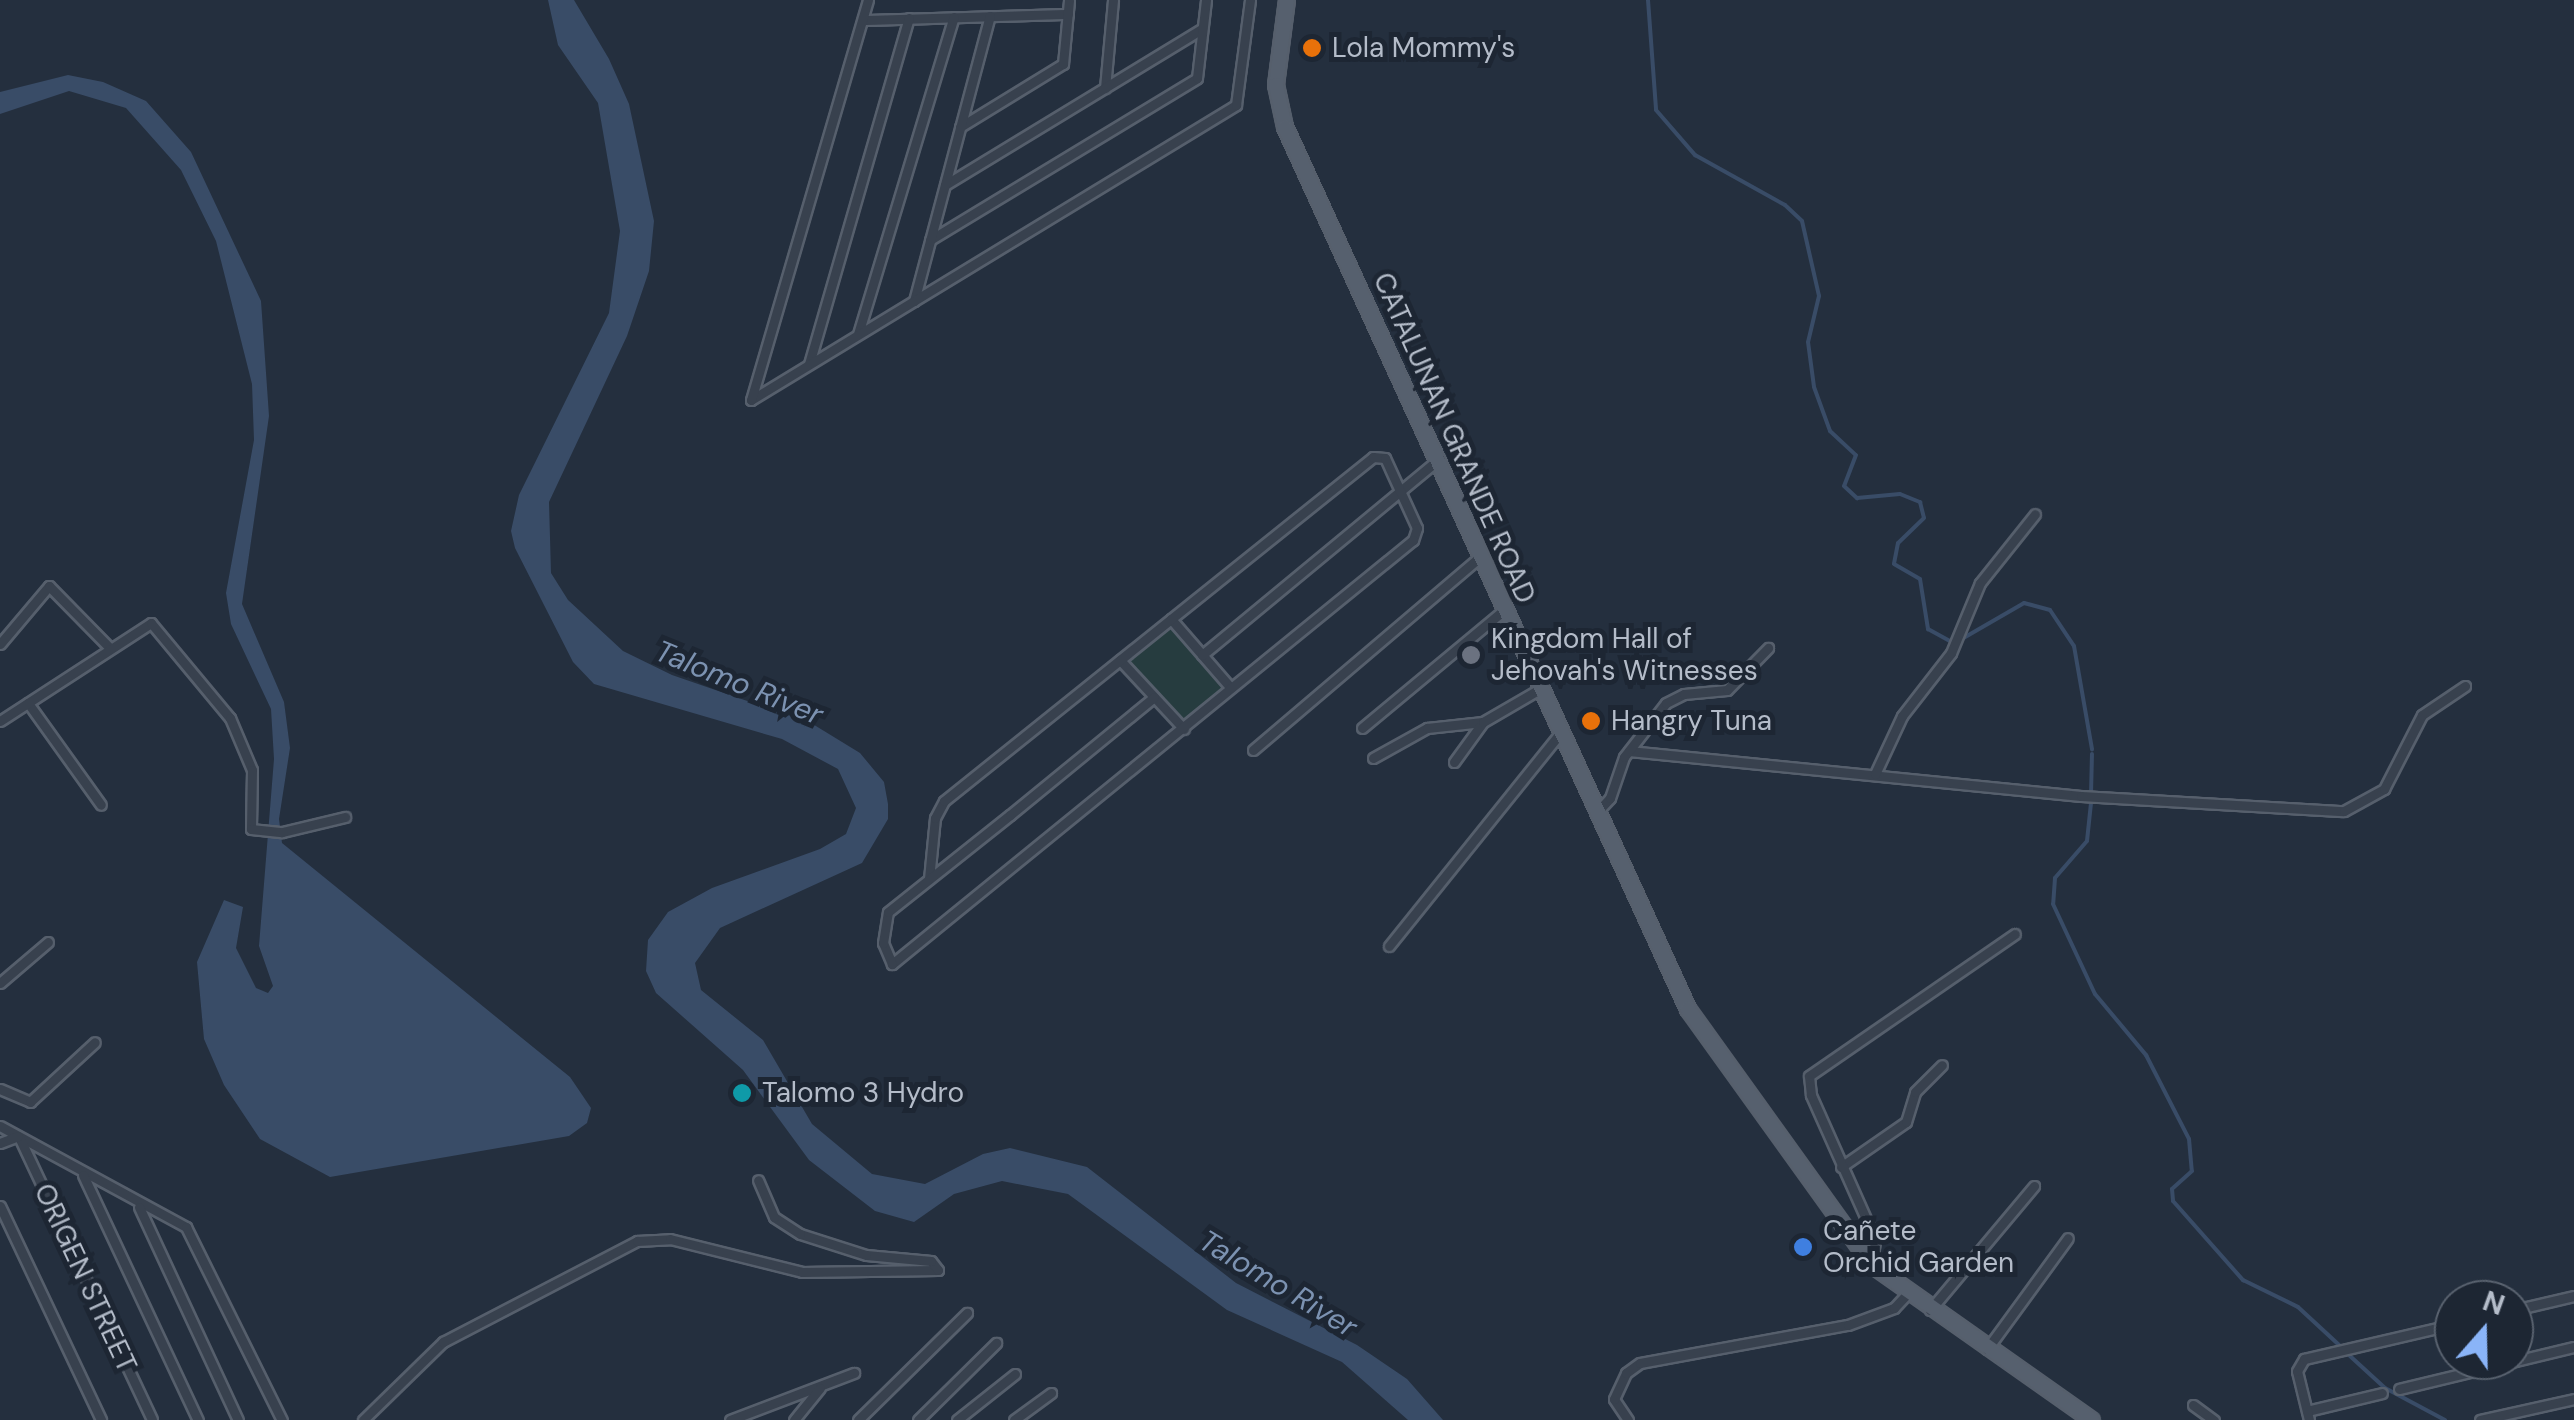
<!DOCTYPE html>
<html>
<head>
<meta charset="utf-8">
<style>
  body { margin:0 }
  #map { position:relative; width:2574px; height:1420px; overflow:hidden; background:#242f3e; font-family:"DM Sans",sans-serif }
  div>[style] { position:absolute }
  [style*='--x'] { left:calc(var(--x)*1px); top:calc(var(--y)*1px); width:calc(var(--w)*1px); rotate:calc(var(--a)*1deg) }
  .green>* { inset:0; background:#263c3f }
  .water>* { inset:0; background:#394c67 }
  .stream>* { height:4px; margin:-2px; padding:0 2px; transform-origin:2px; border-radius:2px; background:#394c67 }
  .roads { filter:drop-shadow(2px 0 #565f6c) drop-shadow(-2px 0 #565f6c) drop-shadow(0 2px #565f6c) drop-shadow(0 -2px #565f6c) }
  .street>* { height:9px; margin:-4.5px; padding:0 4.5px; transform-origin:4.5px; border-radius:4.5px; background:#38414e }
  .primary>* { height:14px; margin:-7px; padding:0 7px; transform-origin:7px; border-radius:7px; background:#56606e }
  .dots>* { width:28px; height:28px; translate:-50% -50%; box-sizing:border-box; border:5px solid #1d2633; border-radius:50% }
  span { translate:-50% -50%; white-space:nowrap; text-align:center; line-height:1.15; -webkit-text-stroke:10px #1d2633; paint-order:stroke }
  .poi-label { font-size:28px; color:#b4bcc9 }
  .left { translate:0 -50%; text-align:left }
  .street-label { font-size:28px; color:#b4bcc9 }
  .water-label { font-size:30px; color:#7c92b1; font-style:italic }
  .north { position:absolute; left:2434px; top:1280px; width:100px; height:100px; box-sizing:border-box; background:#1d2633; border:2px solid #59626f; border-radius:50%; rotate:20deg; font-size:28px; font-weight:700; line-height:40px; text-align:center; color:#b4bcc9 }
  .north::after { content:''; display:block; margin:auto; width:35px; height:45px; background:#8ab4f8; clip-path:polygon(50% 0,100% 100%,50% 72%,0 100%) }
</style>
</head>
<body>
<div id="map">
  <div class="green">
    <div style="clip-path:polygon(1169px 627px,1222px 688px,1182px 721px,1128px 662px)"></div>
  </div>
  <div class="water">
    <div style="clip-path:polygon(548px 0,574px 0,609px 59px,629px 104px,654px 221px,649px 271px,627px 336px,549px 502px,551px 573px,568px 600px,623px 651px,672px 675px,811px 723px,860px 753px,884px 782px,888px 804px,888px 819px,862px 863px,720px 928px,695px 963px,701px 990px,763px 1040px,812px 1124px,872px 1174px,925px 1184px,983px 1154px,1010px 1148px,1087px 1167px,1236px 1283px,1357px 1345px,1407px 1379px,1443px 1420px,1408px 1420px,1342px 1362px,1227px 1310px,1068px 1194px,1002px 1181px,954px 1194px,914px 1222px,875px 1211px,809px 1160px,743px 1070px,656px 993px,646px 971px,648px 940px,668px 912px,712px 888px,820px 849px,846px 834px,856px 808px,838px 769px,782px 739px,594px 684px,573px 662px,515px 548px,511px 531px,519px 495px,609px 313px,620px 231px,598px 103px,558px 45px)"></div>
    <div style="clip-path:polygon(68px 75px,103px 82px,146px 101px,191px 152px,261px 301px,269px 416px,242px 604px,284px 702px,290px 748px,279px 819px,282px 843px,570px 1077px,591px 1108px,587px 1123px,569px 1136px,330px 1177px,260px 1139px,224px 1085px,204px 1039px,197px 962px,224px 900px,243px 907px,236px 948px,256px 988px,268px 993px,273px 986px,259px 946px,274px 759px,271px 709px,231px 624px,226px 593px,254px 440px,252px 384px,216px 241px,181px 170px,126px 108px,69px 91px,0 114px,0 92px)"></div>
  </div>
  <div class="stream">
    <div style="--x:1648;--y:0;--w:110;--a:85.8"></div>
    <div style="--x:1656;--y:110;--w:60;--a:49.1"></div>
    <div style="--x:1695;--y:155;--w:103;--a:29.1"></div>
    <div style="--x:1785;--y:205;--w:23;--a:43"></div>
    <div style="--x:1802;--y:221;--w:77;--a:77.2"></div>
    <div style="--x:1819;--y:296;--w:47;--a:103.4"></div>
    <div style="--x:1808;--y:342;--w:45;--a:82.4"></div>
    <div style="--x:1814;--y:387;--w:47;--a:70"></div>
    <div style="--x:1830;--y:431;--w:35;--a:43"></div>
    <div style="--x:1856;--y:455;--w:33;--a:111"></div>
    <div style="--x:1844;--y:486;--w:18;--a:43"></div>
    <div style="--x:1857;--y:498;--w:43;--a:-5.3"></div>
    <div style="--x:1900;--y:494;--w:22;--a:22"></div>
    <div style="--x:1920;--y:502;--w:16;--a:76"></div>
    <div style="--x:1924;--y:518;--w:36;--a:136"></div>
    <div style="--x:1898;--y:543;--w:21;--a:101"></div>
    <div style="--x:1894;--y:564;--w:30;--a:30"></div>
    <div style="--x:1920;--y:579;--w:51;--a:80.9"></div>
    <div style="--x:1928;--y:629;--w:26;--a:29"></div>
    <div style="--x:1960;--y:640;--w:74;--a:-30"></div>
    <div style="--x:2024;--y:603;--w:27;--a:15"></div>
    <div style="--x:2050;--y:610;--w:43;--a:56.3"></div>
    <div style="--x:2074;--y:646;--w:105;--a:80.1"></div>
    <div style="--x:2091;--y:794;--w:40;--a:-88.6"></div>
    <div style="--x:2091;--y:803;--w:38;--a:96"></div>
    <div style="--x:2087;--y:841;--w:49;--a:130.9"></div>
    <div style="--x:2055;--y:878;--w:26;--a:94"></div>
    <div style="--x:2053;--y:904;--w:99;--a:65"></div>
    <div style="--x:2095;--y:994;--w:80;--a:50.1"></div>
    <div style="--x:2146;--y:1055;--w:94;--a:62.9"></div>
    <div style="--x:2189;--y:1139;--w:32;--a:85"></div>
    <div style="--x:2192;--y:1171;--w:27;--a:138"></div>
    <div style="--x:2172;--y:1189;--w:12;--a:85"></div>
    <div style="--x:2173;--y:1201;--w:106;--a:48.5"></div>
    <div style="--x:2243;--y:1280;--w:61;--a:26.1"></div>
    <div style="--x:2298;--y:1307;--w:56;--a:42.8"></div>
    <div style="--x:2350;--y:1356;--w:47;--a:42.4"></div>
    <div style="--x:2385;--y:1388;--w:68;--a:28.1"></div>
  </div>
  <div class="roads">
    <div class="street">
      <div style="--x:863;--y:20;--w:205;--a:-1.7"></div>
      <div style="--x:1105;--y:88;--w:88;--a:-84.8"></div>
      <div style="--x:960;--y:127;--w:121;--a:-31.5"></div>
      <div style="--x:1063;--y:64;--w:64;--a:-84.6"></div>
      <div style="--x:945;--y:185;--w:301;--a:-31.3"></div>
      <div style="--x:930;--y:240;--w:312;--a:-31.2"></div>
      <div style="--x:1197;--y:78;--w:79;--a:-83.4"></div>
      <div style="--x:914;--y:301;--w:295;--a:-75.1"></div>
      <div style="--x:858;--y:334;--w:331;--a:-73.2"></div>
      <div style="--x:809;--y:364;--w:360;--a:-73.9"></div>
      <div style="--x:751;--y:400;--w:568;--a:-31.31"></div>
      <div style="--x:1236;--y:105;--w:106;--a:-82.4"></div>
      <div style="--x:751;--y:400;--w:417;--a:-73.7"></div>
      <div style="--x:1171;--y:619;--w:91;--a:49"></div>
      <div style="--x:0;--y:644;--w:76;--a:-49.8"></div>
      <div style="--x:49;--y:586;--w:87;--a:45.5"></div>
      <div style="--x:1202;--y:655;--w:308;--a:-39.6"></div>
      <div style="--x:1120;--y:660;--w:94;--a:47.2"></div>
      <div style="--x:28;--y:703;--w:125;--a:54.4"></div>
      <div style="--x:0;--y:721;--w:180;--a:-33"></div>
      <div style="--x:151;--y:623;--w:124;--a:50.3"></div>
      <div style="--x:230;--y:718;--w:56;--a:67.1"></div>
      <div style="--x:252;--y:770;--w:59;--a:91"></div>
      <div style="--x:251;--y:829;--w:31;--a:6"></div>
      <div style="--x:282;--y:832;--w:65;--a:-13.4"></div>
      <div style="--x:1362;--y:728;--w:185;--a:-39.7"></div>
      <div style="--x:1253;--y:750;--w:299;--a:-40.4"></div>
      <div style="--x:1629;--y:751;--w:454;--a:5.7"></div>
      <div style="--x:2081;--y:796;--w:263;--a:3.3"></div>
      <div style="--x:2344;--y:811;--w:46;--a:-28.8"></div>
      <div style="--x:2384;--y:789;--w:83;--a:-62.8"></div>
      <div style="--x:2422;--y:715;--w:52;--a:-34"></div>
      <div style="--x:1373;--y:758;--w:62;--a:-29.1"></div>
      <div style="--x:1427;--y:728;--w:56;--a:-6.1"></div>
      <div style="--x:1454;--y:762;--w:49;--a:-54.1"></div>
      <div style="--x:1483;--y:722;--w:64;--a:-30.2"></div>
      <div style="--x:1875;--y:774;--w:64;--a:-65"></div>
      <div style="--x:1902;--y:716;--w:80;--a:-52.1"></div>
      <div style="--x:1951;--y:653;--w:76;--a:-67.5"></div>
      <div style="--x:1980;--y:583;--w:88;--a:-51.4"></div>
      <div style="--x:1597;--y:812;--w:19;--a:-47"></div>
      <div style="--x:1610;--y:798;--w:43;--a:-71.1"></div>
      <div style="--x:1624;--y:757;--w:68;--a:-52.1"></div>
      <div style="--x:1666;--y:703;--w:20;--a:-27"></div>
      <div style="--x:1684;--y:694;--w:43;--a:-5.3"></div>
      <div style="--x:1727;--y:690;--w:59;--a:-45.7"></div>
      <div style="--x:929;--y:879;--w:61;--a:-84.4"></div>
      <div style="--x:935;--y:818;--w:19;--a:-62"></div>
      <div style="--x:944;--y:801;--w:550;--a:-38.72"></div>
      <div style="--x:1373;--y:457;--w:12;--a:5"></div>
      <div style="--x:1385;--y:458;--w:77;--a:65.4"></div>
      <div style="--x:1417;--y:528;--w:13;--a:108"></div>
      <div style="--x:1413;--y:540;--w:672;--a:140.86"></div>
      <div style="--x:892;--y:964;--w:23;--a:-113"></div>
      <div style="--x:883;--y:943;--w:31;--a:-81"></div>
      <div style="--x:888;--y:912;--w:156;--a:-38.5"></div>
      <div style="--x:1010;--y:815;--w:186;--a:-39.3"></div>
      <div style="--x:1389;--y:946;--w:270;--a:-51.2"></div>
      <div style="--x:0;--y:983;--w:63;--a:-40.5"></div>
      <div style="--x:0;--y:1089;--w:33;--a:23"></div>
      <div style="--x:30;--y:1102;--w:88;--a:-42.7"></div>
      <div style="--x:0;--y:1126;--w:212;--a:28.5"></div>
      <div style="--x:186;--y:1227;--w:216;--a:63.6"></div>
      <div style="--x:20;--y:1139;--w:310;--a:64.8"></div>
      <div style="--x:0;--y:1143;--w:19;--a:-21"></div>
      <div style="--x:1841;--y:1167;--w:79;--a:-34.7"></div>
      <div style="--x:1906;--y:1122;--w:31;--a:-73"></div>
      <div style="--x:1915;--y:1092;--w:38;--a:-45"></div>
      <div style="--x:83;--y:1175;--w:271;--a:64.9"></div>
      <div style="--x:0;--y:1206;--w:237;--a:64.7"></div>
      <div style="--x:139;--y:1207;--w:235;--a:65.1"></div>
      <div style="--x:1872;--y:1265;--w:26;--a:-83"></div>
      <div style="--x:1875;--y:1239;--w:158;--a:-114"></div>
      <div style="--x:1811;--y:1095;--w:19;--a:-96"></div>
      <div style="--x:1809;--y:1076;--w:250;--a:-34.6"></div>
      <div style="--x:1930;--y:1310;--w:162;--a:-50"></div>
      <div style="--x:2514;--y:1310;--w:62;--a:-13.1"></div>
      <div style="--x:1987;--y:1349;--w:137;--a:-53.9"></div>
      <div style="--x:2399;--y:1389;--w:180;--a:-13.5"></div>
      <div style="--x:2193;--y:1405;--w:26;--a:36"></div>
      <div style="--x:2307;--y:1411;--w:77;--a:-13.5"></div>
      <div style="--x:363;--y:1420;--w:112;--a:-44.3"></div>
      <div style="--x:443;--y:1342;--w:219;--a:-27.5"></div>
      <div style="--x:637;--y:1241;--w:33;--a:-3"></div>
      <div style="--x:670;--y:1239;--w:136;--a:14"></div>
      <div style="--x:802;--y:1272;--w:136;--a:-0.8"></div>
      <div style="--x:938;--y:1270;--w:11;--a:-128"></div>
      <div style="--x:931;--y:1261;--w:65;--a:-174.7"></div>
      <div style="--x:866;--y:1255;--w:69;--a:-162.3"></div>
      <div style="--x:800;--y:1234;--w:31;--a:-147"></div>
      <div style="--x:774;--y:1217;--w:40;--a:-113.4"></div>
      <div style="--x:730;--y:1420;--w:133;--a:-20.8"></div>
      <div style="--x:794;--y:1420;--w:41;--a:-50.9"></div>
      <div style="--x:858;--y:1420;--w:153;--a:-44.5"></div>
      <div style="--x:918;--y:1420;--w:110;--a:-44.6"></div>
      <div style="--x:957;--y:1420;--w:74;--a:-38.4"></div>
      <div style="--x:1014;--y:1420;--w:46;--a:-36.1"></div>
      <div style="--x:1628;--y:1420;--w:25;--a:-124"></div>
      <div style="--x:1614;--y:1399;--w:29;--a:-65"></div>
      <div style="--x:1626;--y:1373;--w:17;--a:-36"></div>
      <div style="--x:1640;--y:1363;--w:211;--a:-10.4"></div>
      <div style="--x:1848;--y:1325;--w:49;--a:-20.3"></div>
      <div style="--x:1894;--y:1308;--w:19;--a:-47"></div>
      <div style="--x:2309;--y:1420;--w:50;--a:-103.8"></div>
      <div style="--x:2297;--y:1371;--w:14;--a:-60"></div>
      <div style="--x:2304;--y:1359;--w:154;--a:-13.1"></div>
      <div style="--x:2480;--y:1420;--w:96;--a:-12.6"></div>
    </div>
    <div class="primary">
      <div style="--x:1287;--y:0;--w:86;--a:97.4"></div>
      <div style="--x:1276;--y:85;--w:43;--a:77.9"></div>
      <div style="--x:1285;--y:127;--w:970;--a:65.44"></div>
      <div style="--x:1688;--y:1009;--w:315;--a:54.3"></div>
      <div style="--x:1872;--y:1265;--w:269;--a:35.2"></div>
    </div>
  </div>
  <div class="dots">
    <div style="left:1312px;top:48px;background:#e8710a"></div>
    <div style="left:1471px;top:655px;background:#6b7280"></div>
    <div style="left:1591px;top:721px;background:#e8710a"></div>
    <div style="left:742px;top:1093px;background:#0f9aa8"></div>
    <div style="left:1803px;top:1247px;background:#3f7fe0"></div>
  </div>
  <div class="poi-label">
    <span class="left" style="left:1332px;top:48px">Lola Mommy's</span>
    <span class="left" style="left:1491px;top:655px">Kingdom Hall of<br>Jehovah's Witnesses</span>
    <span class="left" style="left:1611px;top:721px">Hangry Tuna</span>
    <span class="left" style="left:762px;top:1093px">Talomo 3 Hydro</span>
    <span class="left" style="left:1823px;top:1247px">Cañete<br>Orchid Garden</span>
  </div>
  <div class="street-label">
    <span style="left:1454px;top:438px;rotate:66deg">CATALUNAN GRANDE ROAD</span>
    <span style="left:85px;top:1278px;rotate:65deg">ORIGEN STREET</span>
  </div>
  <div class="water-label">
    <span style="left:739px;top:683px;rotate:22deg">Talomo River</span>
    <span style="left:1278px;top:1284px;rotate:31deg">Talomo River</span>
  </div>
  <div class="north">N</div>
</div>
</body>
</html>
